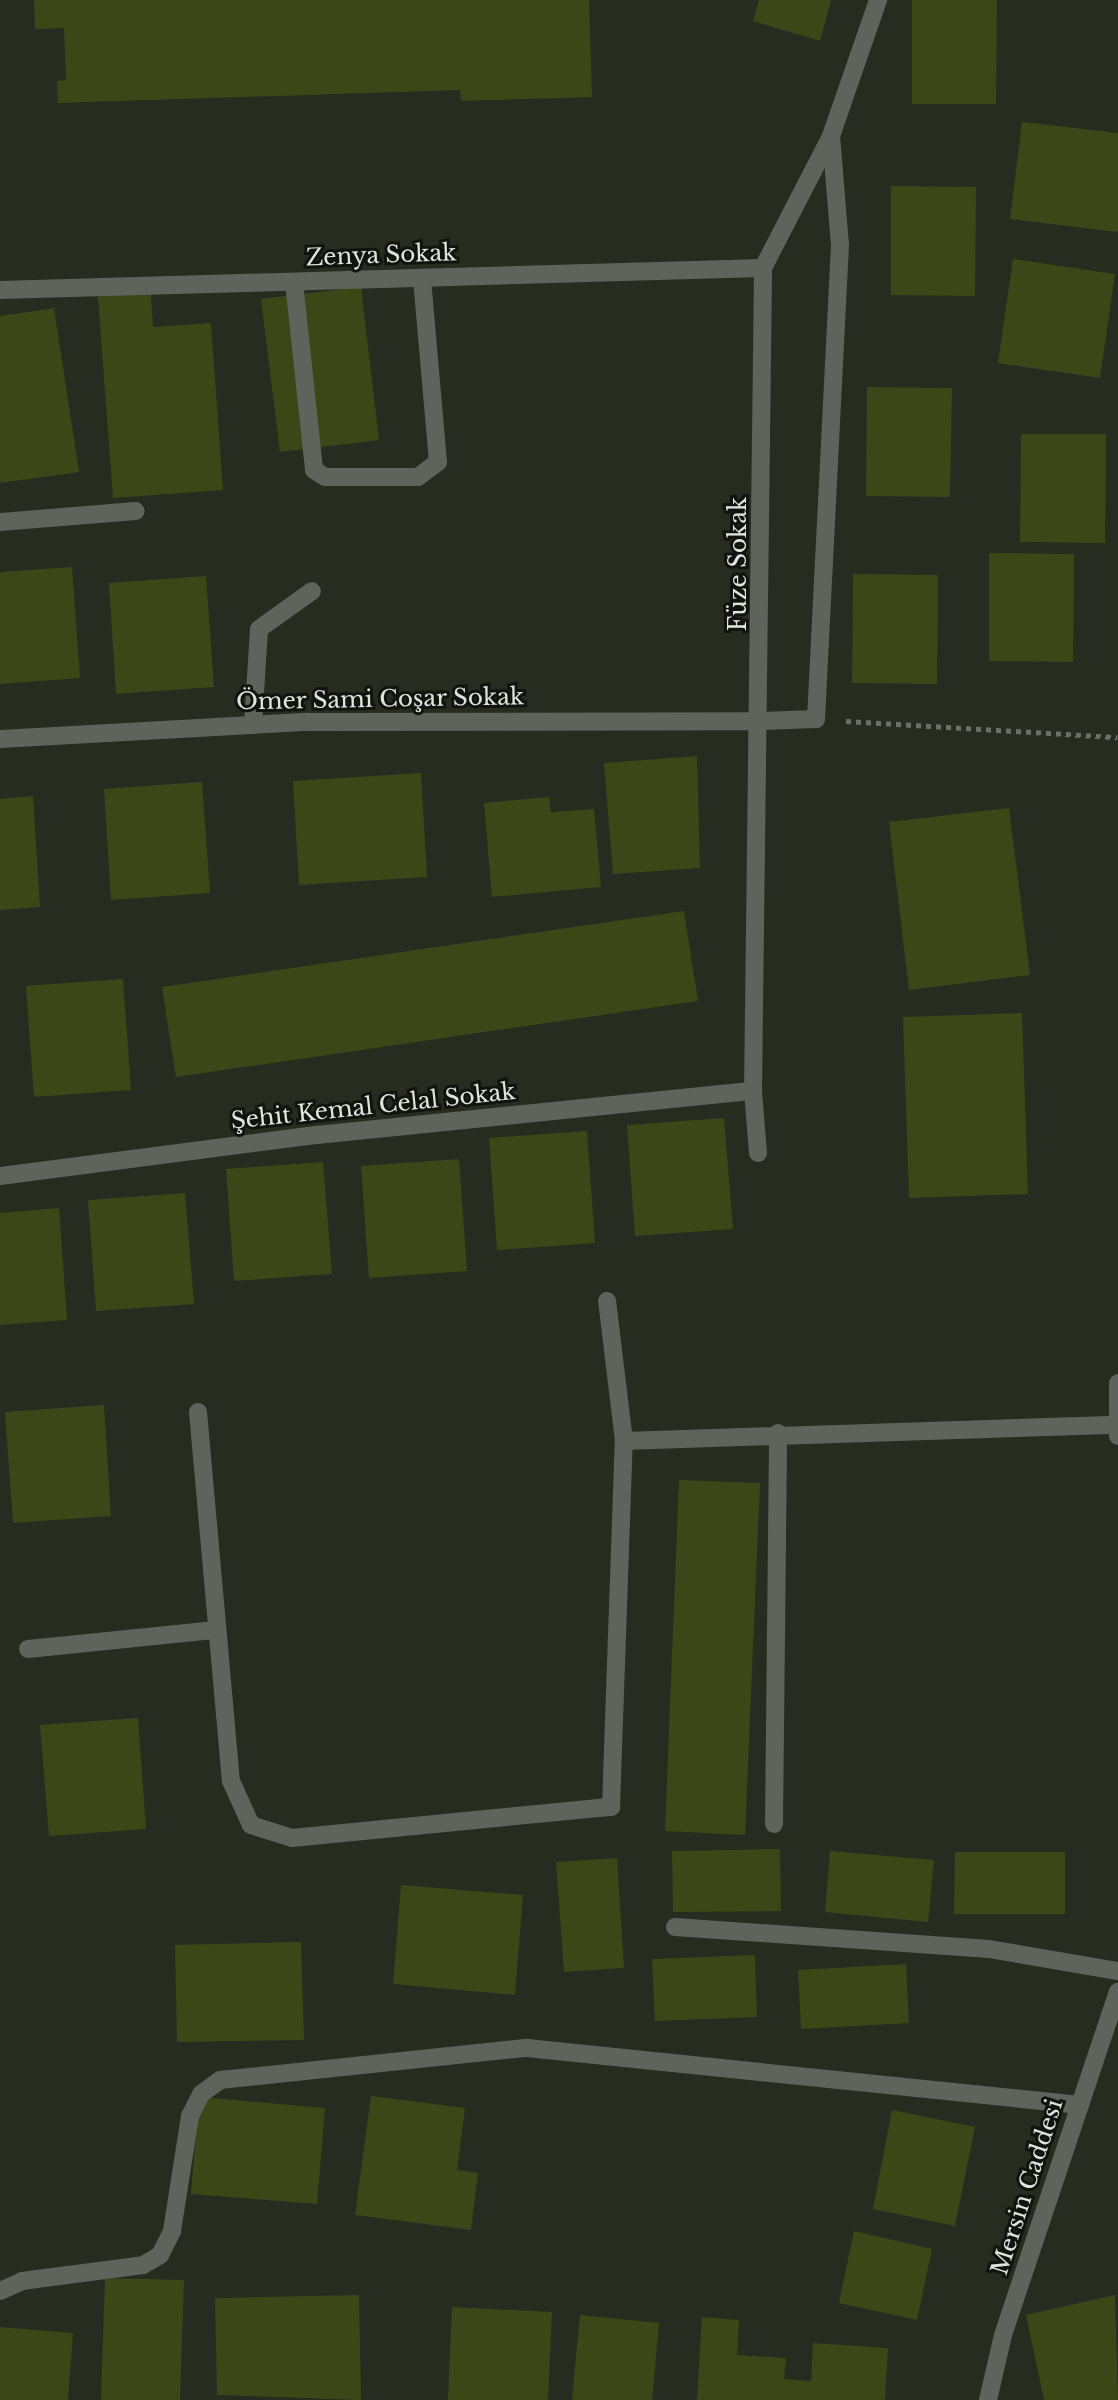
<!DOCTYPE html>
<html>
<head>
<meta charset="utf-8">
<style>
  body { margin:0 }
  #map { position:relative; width:1118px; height:2400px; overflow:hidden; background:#282b20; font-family:"Libre Baskerville",serif }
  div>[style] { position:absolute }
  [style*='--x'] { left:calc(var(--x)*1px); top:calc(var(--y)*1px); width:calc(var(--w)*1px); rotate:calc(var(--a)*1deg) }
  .building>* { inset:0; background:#3b4717 }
  .path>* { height:4.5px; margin-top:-2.25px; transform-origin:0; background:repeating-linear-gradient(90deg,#6d6f66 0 5px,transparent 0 10px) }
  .lane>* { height:18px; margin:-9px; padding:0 9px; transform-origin:9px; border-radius:9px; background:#60625c }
  .street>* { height:18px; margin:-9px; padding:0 9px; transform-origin:9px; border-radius:9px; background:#60625c }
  span { translate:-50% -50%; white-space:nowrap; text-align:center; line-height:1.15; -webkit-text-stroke:6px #11130e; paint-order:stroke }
  .street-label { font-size:23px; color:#e1e3dc }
</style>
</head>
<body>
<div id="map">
  <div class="building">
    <div style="clip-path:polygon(34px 0,589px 0,592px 97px,461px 101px,460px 90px,58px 103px,57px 81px,66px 80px,64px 28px,35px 29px)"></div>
    <div style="clip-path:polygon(759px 0,831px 0,820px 41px,753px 21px)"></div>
    <div style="clip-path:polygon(912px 0,997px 0,996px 104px,912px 104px)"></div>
    <div style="clip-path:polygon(1022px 122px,1118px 133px,1118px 232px,1010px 219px)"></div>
    <div style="clip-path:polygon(891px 186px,976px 187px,975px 296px,891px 295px)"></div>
    <div style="clip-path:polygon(1013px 259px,1115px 274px,1100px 378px,998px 363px)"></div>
    <div style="clip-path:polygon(150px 281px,153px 327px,211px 323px,223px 490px,113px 498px,97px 285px)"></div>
    <div style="clip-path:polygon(361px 287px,379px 440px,280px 452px,261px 299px)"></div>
    <div style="clip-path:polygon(54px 308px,79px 472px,0 483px,0 316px)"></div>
    <div style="clip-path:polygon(867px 387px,952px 388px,950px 497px,866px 496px)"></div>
    <div style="clip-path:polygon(1021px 434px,1106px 434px,1105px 543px,1020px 542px)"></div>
    <div style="clip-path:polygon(989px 553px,1074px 554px,1073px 662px,989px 661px)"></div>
    <div style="clip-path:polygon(72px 567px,80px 678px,0 684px,0 572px)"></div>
    <div style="clip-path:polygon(853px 574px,938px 575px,937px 684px,852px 683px)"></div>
    <div style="clip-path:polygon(206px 576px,214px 687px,116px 694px,109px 583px)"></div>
    <div style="clip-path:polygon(697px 756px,700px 868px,613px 874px,604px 763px)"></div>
    <div style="clip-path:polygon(421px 773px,427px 877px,299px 885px,293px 781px)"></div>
    <div style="clip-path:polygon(202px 782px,210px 893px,111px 900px,104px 789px)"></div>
    <div style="clip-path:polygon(33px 796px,40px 907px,0 910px,0 799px)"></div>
    <div style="clip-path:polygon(549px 797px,551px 812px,594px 809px,601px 887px,492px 897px,484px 803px)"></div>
    <div style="clip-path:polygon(1009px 808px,1030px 975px,909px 990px,889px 822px)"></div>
    <div style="clip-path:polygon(684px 911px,698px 1001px,176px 1077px,162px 987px)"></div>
    <div style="clip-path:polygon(123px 979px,131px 1090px,34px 1097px,26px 986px)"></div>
    <div style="clip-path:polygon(1022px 1013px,1028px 1194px,909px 1198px,903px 1017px)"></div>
    <div style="clip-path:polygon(724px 1118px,733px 1229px,635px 1236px,627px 1125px)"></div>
    <div style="clip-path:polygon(587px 1131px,595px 1243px,497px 1250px,489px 1138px)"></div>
    <div style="clip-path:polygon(459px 1159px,467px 1271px,369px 1278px,361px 1166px)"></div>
    <div style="clip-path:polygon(323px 1162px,332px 1274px,234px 1281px,226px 1169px)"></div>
    <div style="clip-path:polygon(185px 1193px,194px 1304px,96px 1311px,88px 1200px)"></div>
    <div style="clip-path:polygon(59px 1208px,67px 1320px,0 1325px,0 1213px)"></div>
    <div style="clip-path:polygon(104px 1405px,111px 1516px,13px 1523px,5px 1412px)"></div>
    <div style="clip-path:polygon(679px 1480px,760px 1483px,745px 1835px,665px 1831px)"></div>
    <div style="clip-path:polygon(138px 1718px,146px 1829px,49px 1836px,40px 1725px)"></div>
    <div style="clip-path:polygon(780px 1849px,781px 1911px,673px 1912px,672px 1851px)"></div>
    <div style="clip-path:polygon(830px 1851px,934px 1860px,928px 1922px,825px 1912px)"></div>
    <div style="clip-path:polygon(955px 1852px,1065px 1852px,1065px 1914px,954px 1914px)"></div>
    <div style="clip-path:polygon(617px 1858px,624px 1968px,564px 1972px,556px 1862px)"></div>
    <div style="clip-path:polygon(401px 1885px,523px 1895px,515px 1995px,393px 1984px)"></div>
    <div style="clip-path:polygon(301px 1942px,304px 2040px,177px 2042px,175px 1945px)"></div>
    <div style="clip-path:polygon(755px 1955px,757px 2017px,655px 2021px,652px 1959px)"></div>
    <div style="clip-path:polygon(906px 1964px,909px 2023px,801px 2029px,798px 1970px)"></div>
    <div style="clip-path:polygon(371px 2096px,465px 2108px,457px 2170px,478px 2173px,471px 2230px,355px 2215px)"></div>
    <div style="clip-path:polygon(199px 2097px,325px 2108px,317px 2204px,191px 2194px)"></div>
    <div style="clip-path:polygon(892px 2110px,975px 2127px,955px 2226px,873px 2209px)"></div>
    <div style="clip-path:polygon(854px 2231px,932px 2249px,917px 2320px,839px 2303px)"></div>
    <div style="clip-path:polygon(105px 2278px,184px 2280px,180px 2400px,101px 2400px)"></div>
    <div style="clip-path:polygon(359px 2295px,361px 2400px,217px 2395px,215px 2298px)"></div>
    <div style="clip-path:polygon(1115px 2295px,1118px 2400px,1044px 2400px,1026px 2315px)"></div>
    <div style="clip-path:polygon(452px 2307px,552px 2312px,548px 2400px,448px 2400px)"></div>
    <div style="clip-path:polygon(580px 2315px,659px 2323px,652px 2400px,572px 2400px)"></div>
    <div style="clip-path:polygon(702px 2317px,739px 2320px,737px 2355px,786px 2358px,784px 2379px,811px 2381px,813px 2343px,888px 2348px,885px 2400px,697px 2400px)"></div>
    <div style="clip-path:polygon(0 2327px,73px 2333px,68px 2400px,0 2400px)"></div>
  </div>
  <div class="path">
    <div style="--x:846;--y:721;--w:272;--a:3.4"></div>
  </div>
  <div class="lane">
    <div style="--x:294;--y:282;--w:189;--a:83.9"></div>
    <div style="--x:314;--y:470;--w:13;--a:32"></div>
    <div style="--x:325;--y:477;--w:93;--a:0"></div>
    <div style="--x:418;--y:477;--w:25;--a:-37"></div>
    <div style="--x:438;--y:462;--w:185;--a:-95"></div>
    <div style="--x:0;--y:522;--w:136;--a:-4.6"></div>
    <div style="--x:762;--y:721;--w:54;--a:-2.1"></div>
    <div style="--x:816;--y:719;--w:475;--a:-87.1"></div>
    <div style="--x:840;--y:245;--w:109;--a:-94.7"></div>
    <div style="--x:253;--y:725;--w:96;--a:-86.4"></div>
    <div style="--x:259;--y:629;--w:65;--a:-35.6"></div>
    <div style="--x:28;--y:1649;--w:189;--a:-5.8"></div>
    <div style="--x:774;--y:1824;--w:391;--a:-89.4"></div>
    <div style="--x:675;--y:1927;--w:315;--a:4"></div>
    <div style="--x:989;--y:1949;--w:131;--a:9.7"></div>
    <div style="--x:0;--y:2291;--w:24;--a:-24"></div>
    <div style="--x:22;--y:2281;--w:122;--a:-7.5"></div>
    <div style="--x:143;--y:2265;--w:20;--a:-30"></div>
    <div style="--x:160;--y:2255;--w:27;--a:-63"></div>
    <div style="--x:172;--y:2231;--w:116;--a:-81.1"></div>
  </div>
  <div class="street">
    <div style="--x:0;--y:290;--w:763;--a:-1.65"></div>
    <div style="--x:0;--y:739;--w:308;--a:-3.2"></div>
    <div style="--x:308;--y:722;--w:454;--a:-0.1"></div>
    <div style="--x:758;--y:1153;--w:62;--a:-94.6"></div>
    <div style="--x:753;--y:1091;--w:823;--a:-89.3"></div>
    <div style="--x:763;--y:268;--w:148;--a:-62.7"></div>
    <div style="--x:831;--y:136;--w:144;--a:-70.9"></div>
    <div style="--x:0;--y:1176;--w:320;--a:-7.4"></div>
    <div style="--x:317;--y:1135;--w:438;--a:-5.8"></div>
    <div style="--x:1118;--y:1383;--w:53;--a:90"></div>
    <div style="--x:198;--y:1412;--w:370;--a:84.9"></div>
    <div style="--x:231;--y:1781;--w:48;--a:65.6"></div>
    <div style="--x:251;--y:1825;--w:43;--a:17.6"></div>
    <div style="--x:292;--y:1838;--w:321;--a:-5.6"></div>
    <div style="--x:611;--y:1807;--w:366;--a:-88"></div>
    <div style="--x:624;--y:1441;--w:141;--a:-96.9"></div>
    <div style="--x:624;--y:1441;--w:493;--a:-1.9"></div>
    <div style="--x:190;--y:2116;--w:25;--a:-63"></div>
    <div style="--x:201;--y:2094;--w:24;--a:-36"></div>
    <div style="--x:220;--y:2080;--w:309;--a:-6"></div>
    <div style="--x:527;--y:2048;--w:556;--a:5.88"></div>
    <div style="--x:988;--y:2400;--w:67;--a:-77"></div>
    <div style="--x:1003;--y:2335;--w:362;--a:-71.5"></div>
  </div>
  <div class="street-label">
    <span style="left:381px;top:255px;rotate:-2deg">Zenya Sokak</span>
    <span style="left:738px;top:564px;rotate:-90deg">Füze Sokak</span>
    <span style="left:380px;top:699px;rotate:-1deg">Ömer Sami Coşar Sokak</span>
    <span style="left:373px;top:1106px;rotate:-6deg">Şehit Kemal Celal Sokak</span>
    <span style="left:1027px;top:2187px;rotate:-72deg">Mersin Caddesi</span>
  </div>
</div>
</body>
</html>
